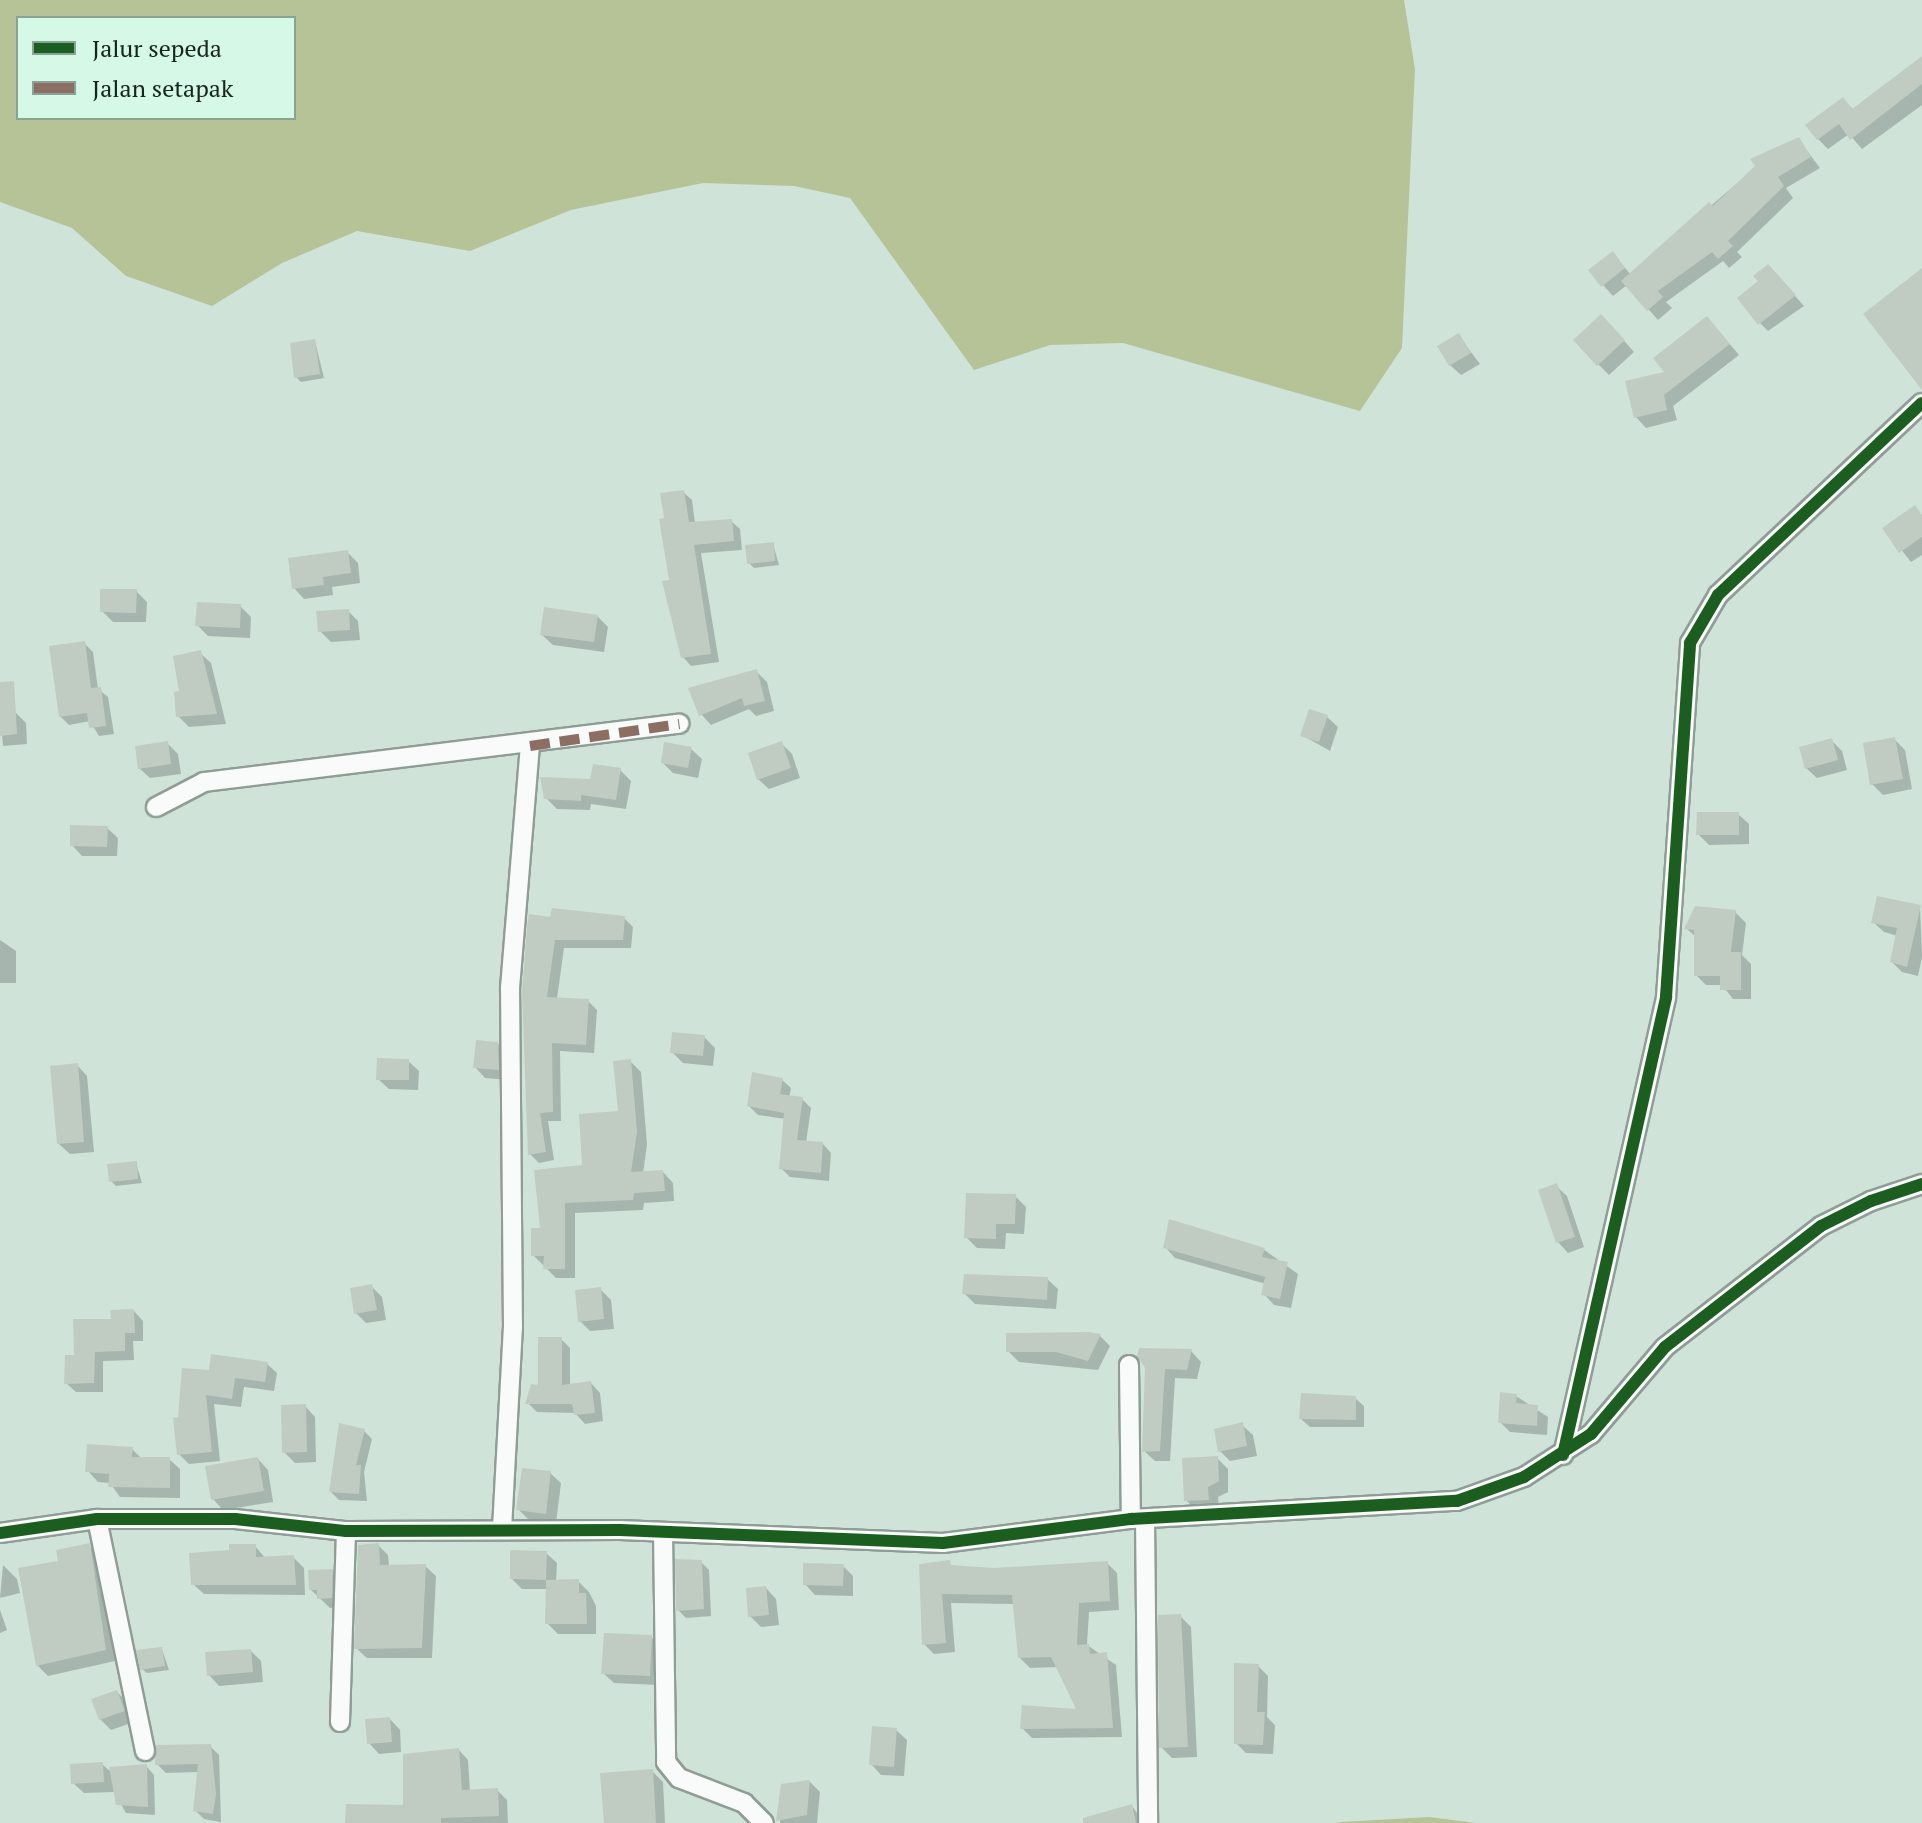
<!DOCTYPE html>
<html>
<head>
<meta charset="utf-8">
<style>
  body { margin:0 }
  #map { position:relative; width:1922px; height:1823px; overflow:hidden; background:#d0e3d9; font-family:"PT Serif",serif }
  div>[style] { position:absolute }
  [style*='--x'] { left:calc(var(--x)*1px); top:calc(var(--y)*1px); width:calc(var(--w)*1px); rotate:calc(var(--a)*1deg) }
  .forest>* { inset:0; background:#b6c397 }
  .shadow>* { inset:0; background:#0003 }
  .building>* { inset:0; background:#c0ccc2 }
  .roads { filter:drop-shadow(2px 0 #8f9d96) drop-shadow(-2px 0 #8f9d96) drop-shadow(0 2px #8f9d96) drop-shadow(0 -2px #8f9d96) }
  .street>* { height:18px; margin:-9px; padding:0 9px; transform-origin:9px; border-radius:9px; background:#f8fbf9 }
  .quiet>* { height:10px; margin-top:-5px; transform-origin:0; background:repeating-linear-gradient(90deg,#8d6e63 0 20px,transparent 0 30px) }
  .cycleway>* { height:12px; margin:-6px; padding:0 6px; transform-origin:6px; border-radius:6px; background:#1b5e20 }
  span { translate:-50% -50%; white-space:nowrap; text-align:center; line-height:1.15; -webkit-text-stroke:6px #d5f9e6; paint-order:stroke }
  .legend { position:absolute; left:16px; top:16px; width:280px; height:104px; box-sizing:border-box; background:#d5f9e6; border:2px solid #89a496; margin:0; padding:10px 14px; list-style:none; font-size:24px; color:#17251e }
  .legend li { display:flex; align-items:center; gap:16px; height:40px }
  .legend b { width:40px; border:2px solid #89a496 }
</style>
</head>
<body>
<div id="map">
  <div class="forest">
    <div style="clip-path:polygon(evenodd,0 0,1404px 0,1415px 69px,1402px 348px,1360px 411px,1123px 343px,1050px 345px,974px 370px,850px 198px,794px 186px,703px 183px,571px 210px,470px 251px,357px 231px,282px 263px,212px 306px,126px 276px,72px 228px,0 202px,0 0,294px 18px,294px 118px,18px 118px,18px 18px,294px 18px)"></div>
    <div style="clip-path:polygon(1429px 1817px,1476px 1823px,1336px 1823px,1341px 1822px)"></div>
  </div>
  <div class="shadow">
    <div style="clip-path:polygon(1922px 58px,1922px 105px,1862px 149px,1849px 134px,1828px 149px,1818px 139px,1843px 100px,1854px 110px)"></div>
    <div style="clip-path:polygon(1798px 139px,1820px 168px,1786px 188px,1793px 198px,1737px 252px,1742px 257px,1729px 268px,1723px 261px,1666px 302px,1672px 308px,1658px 320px,1627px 285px,1613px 296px,1603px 285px,1613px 254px,1631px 275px,1757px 166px)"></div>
    <div style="clip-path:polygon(1778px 277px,1804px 306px,1768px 331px,1757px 320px)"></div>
    <div style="clip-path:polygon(1612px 327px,1634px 352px,1609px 375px,1598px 364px)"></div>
    <div style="clip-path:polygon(1717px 329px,1739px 355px,1673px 406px,1677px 420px,1646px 428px,1636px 417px,1668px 373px)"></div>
    <div style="clip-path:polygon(1458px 335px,1480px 364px,1461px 375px,1450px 365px)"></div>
    <div style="clip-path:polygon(315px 341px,324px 378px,301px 382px,296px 377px)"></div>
    <div style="clip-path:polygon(683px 492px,692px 500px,695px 523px,731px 521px,740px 529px,742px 550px,701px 553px,719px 662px,691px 666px,683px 657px,666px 520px)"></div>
    <div style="clip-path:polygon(1922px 515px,1922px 555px,1911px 562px,1885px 529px)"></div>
    <div style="clip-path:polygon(773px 544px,779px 565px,754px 568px,749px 563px)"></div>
    <div style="clip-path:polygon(347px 552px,358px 563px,360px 583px,332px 587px,333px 595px,304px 599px,294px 588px)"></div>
    <div style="clip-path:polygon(136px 591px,147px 602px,146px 622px,113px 622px,102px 611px)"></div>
    <div style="clip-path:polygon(240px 606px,251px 617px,250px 638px,208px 636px,197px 625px)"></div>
    <div style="clip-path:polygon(348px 611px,358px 621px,360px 640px,331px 642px,320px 631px)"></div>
    <div style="clip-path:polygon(597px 616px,608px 627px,604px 652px,553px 645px,542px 635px)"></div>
    <div style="clip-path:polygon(84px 643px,93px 652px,98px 689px,108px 697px,114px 734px,99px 736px,90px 721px,69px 725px,60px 716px)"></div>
    <div style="clip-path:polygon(200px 653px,211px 663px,226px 724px,189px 727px,178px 716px,181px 693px)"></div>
    <div style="clip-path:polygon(757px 672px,767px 682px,774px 711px,756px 716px,749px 709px,711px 725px,701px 714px)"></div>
    <div style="clip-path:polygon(15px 712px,26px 723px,27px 744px,3px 746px,0 714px)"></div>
    <div style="clip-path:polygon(1327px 717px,1338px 727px,1330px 751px,1302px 735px)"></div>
    <div style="clip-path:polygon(1831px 740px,1842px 751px,1847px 770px,1817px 778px,1806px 768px)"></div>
    <div style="clip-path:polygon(1895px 740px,1905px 750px,1912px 789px,1883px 795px,1872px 784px)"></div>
    <div style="clip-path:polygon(167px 743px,178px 754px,181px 774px,150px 778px,139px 768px)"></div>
    <div style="clip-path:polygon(782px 744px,792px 754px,800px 778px,769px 789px,758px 779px)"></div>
    <div style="clip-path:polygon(691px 749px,702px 759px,698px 778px,673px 773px,663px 763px)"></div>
    <div style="clip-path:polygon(620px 770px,631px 781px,626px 809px,591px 804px,590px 810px,557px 809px,546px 798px)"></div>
    <div style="clip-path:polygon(1738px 814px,1749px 824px,1749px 844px,1709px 845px,1698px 834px)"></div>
    <div style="clip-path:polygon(107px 828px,118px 838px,117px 856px,82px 856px,72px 845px)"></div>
    <div style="clip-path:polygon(1920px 907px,1922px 957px,1918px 976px,1902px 972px,1892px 962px,1898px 936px,1884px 932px,1873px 922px)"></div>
    <div style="clip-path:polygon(1735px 912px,1746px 923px,1742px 955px,1751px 964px,1751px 999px,1733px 999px,1722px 985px,1706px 985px,1696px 975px,1696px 937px,1686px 928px)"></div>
    <div style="clip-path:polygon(624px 918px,633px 927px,631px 948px,564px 948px,557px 999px,588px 1001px,597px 1010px,594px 1053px,560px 1051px,561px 1121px,548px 1121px,554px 1160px,539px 1163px,530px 1154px,552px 920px)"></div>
    <div style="clip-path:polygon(0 940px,16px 951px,16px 983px,0 983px)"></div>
    <div style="clip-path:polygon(704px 1037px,715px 1048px,713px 1066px,683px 1063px,672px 1052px)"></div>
    <div style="clip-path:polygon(498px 1044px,508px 1055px,508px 1080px,485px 1078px,475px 1067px)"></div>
    <div style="clip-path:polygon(408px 1061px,419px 1071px,418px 1090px,389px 1089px,378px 1079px)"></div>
    <div style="clip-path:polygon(630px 1061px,641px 1072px,647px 1144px,643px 1174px,663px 1172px,673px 1183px,674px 1201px,644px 1203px,643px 1210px,575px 1213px,575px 1278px,556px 1278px,533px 1255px,543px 1230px,620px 1112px)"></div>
    <div style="clip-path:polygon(77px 1065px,87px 1076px,94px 1152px,70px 1154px,59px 1144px)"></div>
    <div style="clip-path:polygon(782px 1080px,791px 1088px,789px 1098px,802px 1099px,811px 1108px,806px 1143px,823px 1144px,831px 1153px,829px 1181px,790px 1177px,781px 1168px,786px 1119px,758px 1115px,749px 1106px)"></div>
    <div style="clip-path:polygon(136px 1163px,142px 1183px,116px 1186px,111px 1181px)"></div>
    <div style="clip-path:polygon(1556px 1186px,1567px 1196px,1584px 1247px,1568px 1253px,1558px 1242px)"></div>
    <div style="clip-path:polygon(1015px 1196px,1026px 1207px,1024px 1234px,1006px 1233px,1005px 1249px,977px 1248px,966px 1237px)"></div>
    <div style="clip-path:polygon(1165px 1247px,1263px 1249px,1298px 1274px,1291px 1308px,1274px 1305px,1264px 1294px,1266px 1284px,1175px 1258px)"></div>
    <div style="clip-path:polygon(1047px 1279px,1058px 1289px,1056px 1309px,975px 1304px,964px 1293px)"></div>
    <div style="clip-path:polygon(372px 1287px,382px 1297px,386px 1320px,366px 1323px,356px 1313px)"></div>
    <div style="clip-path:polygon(601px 1290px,611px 1300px,614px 1329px,590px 1331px,580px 1321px)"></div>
    <div style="clip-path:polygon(134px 1311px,143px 1321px,143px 1341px,133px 1341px,134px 1360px,103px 1361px,103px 1392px,76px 1392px,66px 1383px,76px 1357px,113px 1321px)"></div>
    <div style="clip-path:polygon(1100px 1336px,1110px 1346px,1098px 1370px,1019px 1362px,1008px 1351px)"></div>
    <div style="clip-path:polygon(561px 1339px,570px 1348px,570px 1386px,591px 1383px,600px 1393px,603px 1421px,585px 1424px,575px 1413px,537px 1412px,528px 1403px)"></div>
    <div style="clip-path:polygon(1191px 1351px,1201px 1362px,1197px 1379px,1175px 1378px,1170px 1461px,1155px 1461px,1144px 1451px,1147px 1368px)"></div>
    <div style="clip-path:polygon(267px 1364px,277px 1373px,274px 1391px,244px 1387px,241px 1407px,214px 1404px,220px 1461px,189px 1464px,179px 1454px,180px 1419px,211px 1372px)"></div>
    <div style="clip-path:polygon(1516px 1396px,1548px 1417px,1547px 1435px,1510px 1432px,1500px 1422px)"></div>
    <div style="clip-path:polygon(1355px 1398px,1364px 1406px,1364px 1427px,1310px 1427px,1301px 1419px)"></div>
    <div style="clip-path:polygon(305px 1406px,315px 1417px,316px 1462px,295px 1463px,284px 1452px)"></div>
    <div style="clip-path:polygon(1242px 1425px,1253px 1435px,1257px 1456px,1230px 1461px,1220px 1451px)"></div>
    <div style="clip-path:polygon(364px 1431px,372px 1439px,364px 1472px,367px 1501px,339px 1500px,331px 1492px)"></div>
    <div style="clip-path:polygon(132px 1449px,142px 1459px,169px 1459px,180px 1469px,180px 1498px,120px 1497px,110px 1483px,98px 1482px,88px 1471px)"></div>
    <div style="clip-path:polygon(1217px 1458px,1228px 1469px,1228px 1492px,1218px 1497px,1219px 1510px,1196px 1511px,1186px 1500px)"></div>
    <div style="clip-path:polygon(258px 1459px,268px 1470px,273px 1502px,223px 1510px,213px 1499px)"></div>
    <div style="clip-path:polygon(550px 1473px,561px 1483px,556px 1523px,529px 1520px,519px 1510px)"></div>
    <div style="clip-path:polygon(378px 1545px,388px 1555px,389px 1566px,425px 1566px,436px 1576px,432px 1658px,367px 1658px,356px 1648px)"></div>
    <div style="clip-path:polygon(89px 1546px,100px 1556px,115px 1661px,48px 1676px,38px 1666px,60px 1562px)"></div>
    <div style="clip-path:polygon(255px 1546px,266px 1559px,293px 1557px,304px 1568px,305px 1595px,204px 1594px,193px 1584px,231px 1552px)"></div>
    <div style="clip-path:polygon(546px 1553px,557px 1563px,556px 1582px,578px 1581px,589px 1592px,596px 1606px,596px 1634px,558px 1634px,547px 1623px,548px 1589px,522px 1589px,512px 1579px)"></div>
    <div style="clip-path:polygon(701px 1562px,709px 1570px,711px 1616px,686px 1618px,678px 1610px)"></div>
    <div style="clip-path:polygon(949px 1563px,954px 1568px,994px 1570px,1107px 1563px,1117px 1573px,1119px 1610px,1089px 1612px,1087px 1645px,1116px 1665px,1122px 1737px,1032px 1738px,1022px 1728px,1079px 1711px,1058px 1667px,1030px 1668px,1020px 1658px,1015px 1604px,951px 1603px,955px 1652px,934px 1654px,924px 1644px)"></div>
    <div style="clip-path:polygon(3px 1565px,17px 1579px,20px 1593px,0 1598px)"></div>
    <div style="clip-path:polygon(843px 1566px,853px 1576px,853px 1596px,815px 1595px,805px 1584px)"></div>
    <div style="clip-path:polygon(332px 1571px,342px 1581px,342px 1608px,330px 1608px,311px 1590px)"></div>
    <div style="clip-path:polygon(766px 1588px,776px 1599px,779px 1625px,761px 1627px,750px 1616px)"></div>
    <div style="clip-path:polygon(0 1610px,7px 1630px,0 1633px)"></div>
    <div style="clip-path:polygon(1180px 1616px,1191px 1627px,1197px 1757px,1172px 1758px,1161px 1747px)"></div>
    <div style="clip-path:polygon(651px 1637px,662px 1648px,659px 1685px,614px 1683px,603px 1673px)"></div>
    <div style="clip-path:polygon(162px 1649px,169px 1670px,147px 1673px,142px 1669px)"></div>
    <div style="clip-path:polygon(251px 1651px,261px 1661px,263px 1682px,219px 1686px,209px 1675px)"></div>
    <div style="clip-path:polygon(1258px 1666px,1268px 1676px,1267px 1717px,1275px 1725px,1273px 1754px,1246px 1753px,1236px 1743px)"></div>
    <div style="clip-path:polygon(117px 1692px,127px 1702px,134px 1722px,111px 1730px,100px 1719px)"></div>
    <div style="clip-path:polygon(390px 1719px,400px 1730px,401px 1752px,379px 1754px,369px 1743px)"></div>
    <div style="clip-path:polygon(896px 1730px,907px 1740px,904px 1776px,881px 1775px,871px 1764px)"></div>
    <div style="clip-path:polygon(210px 1746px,219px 1755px,221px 1822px,204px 1819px,195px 1810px,199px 1772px,166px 1773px,157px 1764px)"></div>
    <div style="clip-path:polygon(459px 1750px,468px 1760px,470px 1791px,497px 1790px,507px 1800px,508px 1823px,346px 1823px,405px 1807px)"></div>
    <div style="clip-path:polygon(102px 1764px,112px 1773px,146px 1766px,154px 1775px,155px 1815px,126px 1813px,114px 1792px,84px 1793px,73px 1783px)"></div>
    <div style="clip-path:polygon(652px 1771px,663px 1782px,665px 1823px,605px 1823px)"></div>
    <div style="clip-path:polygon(810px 1782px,820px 1792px,817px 1823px,780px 1823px,783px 1785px)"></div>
    <div style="clip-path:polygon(1132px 1806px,1144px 1823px,1099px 1823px)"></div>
  </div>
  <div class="building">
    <div style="clip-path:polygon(1922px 56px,1922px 84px,1850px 140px,1839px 124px,1817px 140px,1805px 125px,1843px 97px,1852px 109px)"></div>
    <div style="clip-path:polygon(1799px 137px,1811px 157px,1778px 177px,1784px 186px,1728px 241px,1733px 246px,1718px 259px,1712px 252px,1658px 291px,1663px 297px,1647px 311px,1621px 281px,1709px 202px,1713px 206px,1755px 166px,1750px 159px)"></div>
    <div style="clip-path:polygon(1613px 251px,1625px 268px,1601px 287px,1588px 270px)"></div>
    <div style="clip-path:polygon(1768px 264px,1796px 295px,1758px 325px,1737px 298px,1758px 281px,1753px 276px)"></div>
    <div style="clip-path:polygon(1922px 268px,1922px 390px,1863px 314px)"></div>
    <div style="clip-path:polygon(1601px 314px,1625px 340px,1597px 366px,1573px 340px)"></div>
    <div style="clip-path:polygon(1707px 316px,1730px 344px,1664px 395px,1667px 410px,1634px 418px,1625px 381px,1664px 372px,1653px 358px)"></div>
    <div style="clip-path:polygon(1459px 333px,1471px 353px,1449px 366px,1437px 346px)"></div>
    <div style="clip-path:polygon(315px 339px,320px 374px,294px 378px,290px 343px)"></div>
    <div style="clip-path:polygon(684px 490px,689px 522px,732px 519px,734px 541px,694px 545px,711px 654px,681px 658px,662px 581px,669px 580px,659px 519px,664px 518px,660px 493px)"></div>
    <div style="clip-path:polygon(1915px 505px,1922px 515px,1922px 537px,1899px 553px,1882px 528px)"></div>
    <div style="clip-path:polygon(774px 542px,775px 561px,747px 564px,745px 545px)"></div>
    <div style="clip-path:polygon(348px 550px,351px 573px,323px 577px,324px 585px,292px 589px,288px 558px)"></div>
    <div style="clip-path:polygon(100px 589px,137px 589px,136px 613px,100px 612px)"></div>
    <div style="clip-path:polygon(197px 602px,241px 604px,240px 628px,195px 626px)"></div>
    <div style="clip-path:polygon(544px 607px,598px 615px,594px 642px,540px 635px)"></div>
    <div style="clip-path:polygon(349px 609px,350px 630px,318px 632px,316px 611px)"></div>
    <div style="clip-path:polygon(85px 641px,91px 688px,101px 687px,106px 726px,89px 728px,87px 713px,59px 717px,49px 646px)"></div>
    <div style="clip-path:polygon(201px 650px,217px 714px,176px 717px,174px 692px,179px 691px,173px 656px)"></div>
    <div style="clip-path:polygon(757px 669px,765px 701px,744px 706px,742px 698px,699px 716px,688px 688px)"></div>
    <div style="clip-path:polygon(14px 681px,17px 734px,0 736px,0 682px)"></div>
    <div style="clip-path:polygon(1309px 709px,1328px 715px,1319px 742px,1300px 736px)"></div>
    <div style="clip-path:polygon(1895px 737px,1903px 779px,1870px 785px,1863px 743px)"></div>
    <div style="clip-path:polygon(1832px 738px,1838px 760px,1805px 769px,1799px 747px)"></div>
    <div style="clip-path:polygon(168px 741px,171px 764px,138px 769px,135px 746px)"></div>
    <div style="clip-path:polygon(782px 741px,791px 768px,757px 780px,748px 753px)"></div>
    <div style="clip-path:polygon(664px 742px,692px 747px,688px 768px,661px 763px)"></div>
    <div style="clip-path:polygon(593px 764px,621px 768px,616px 800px,581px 795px,581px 801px,544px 799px,540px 777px,590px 779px)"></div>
    <div style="clip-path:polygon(1697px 812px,1739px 812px,1739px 835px,1696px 835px)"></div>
    <div style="clip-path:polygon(70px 825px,108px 826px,107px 847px,70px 846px)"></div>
    <div style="clip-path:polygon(1877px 896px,1921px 905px,1907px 967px,1890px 962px,1897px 928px,1871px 923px)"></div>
    <div style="clip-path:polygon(1695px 906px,1736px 910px,1731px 952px,1741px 952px,1741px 990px,1720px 990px,1720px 976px,1694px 976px,1694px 930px,1684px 929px)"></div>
    <div style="clip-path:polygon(552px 908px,625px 916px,623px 940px,555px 940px,547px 997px,589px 999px,586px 1045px,552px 1043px,553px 1112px,540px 1113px,546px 1152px,528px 1155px,522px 992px,527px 927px,529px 914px,550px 917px)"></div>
    <div style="clip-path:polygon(672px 1032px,705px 1035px,703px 1056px,670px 1053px)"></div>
    <div style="clip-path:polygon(476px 1040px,498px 1042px,499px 1070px,473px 1068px)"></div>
    <div style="clip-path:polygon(377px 1058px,409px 1059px,409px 1080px,376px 1080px)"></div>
    <div style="clip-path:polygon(631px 1059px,637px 1132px,631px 1172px,663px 1170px,665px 1191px,634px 1193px,633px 1200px,565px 1203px,565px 1269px,543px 1269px,544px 1256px,531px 1256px,531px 1228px,540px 1228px,534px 1170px,582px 1165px,579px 1114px,618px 1111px,613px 1061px)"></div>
    <div style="clip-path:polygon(78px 1063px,84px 1142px,57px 1144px,50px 1066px)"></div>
    <div style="clip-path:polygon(752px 1072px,783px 1078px,780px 1094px,803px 1097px,797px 1140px,823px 1142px,821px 1173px,779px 1169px,784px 1113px,747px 1106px)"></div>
    <div style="clip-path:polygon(137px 1161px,138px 1179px,109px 1182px,107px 1164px)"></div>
    <div style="clip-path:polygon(1557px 1183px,1575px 1237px,1556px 1243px,1538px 1190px)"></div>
    <div style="clip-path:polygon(966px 1193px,1016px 1194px,1015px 1224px,996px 1224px,996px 1239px,964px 1238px)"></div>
    <div style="clip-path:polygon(1169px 1219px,1265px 1248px,1262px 1257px,1288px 1262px,1280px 1299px,1261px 1295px,1265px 1277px,1163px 1248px)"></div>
    <div style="clip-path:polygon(964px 1274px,1048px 1277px,1047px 1300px,962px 1294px)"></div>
    <div style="clip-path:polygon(372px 1284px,377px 1310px,354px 1314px,350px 1288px)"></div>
    <div style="clip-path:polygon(601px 1287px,604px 1319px,578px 1322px,575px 1290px)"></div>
    <div style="clip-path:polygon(134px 1309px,135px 1333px,125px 1333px,125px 1351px,95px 1352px,94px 1383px,64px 1384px,65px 1355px,74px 1355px,73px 1319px,111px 1319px,110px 1310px)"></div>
    <div style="clip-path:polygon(1006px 1333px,1087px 1332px,1101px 1334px,1088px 1361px,1056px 1352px,1006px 1352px)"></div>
    <div style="clip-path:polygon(538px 1337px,562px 1337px,562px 1385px,591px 1381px,595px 1413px,574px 1415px,572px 1404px,525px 1404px,531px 1384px,538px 1385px)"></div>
    <div style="clip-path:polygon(1139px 1348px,1192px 1349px,1187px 1370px,1165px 1369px,1160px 1451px,1142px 1452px,1145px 1368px,1137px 1356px)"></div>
    <div style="clip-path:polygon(211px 1354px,268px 1362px,265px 1382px,235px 1378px,232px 1399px,206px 1395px,212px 1452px,177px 1455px,173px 1418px,178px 1417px,182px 1368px,209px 1370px)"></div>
    <div style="clip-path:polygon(1500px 1392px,1517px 1394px,1516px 1403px,1538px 1405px,1537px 1426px,1498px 1423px)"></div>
    <div style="clip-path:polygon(1301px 1393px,1356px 1396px,1356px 1420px,1299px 1419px)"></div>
    <div style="clip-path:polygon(306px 1404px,307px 1452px,282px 1453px,281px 1405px)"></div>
    <div style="clip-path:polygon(1243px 1422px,1247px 1446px,1218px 1452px,1214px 1429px)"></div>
    <div style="clip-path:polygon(339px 1423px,365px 1429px,356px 1465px,361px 1465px,359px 1494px,329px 1492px)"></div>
    <div style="clip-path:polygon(87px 1444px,133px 1447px,132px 1457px,170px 1457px,170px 1488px,108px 1487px,109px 1474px,85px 1472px)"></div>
    <div style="clip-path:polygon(1218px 1456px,1219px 1481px,1208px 1487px,1209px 1500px,1184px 1501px,1182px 1458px)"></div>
    <div style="clip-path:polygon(258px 1457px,264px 1491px,211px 1500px,205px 1466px)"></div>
    <div style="clip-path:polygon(522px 1468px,551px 1471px,546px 1514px,516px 1510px)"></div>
    <div style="clip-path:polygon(90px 1543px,106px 1650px,36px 1666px,18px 1568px,58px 1561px,56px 1550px)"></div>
    <div style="clip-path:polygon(379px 1543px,380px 1565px,426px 1564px,422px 1648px,354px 1649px,358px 1545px)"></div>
    <div style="clip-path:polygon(229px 1544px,256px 1544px,256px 1557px,294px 1555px,296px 1585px,191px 1585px,189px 1553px,229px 1550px)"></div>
    <div style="clip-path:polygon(510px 1550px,547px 1551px,546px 1580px,510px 1579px)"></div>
    <div style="clip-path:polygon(675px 1559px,702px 1560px,704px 1609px,676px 1611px)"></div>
    <div style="clip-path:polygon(950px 1560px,951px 1565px,994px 1568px,1108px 1561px,1110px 1601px,1079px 1603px,1077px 1645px,1089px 1644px,1090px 1654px,1107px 1652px,1113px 1728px,1020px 1729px,1022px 1705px,1076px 1709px,1051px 1657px,1018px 1658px,1012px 1595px,942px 1594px,946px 1643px,922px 1645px,919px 1564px)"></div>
    <div style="clip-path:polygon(803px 1563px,844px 1564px,843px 1586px,803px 1585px)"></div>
    <div style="clip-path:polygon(333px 1569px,332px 1598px,317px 1599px,317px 1590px,309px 1590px,308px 1570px)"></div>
    <div style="clip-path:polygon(579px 1579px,579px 1593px,586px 1593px,587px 1624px,545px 1624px,546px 1580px)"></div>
    <div style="clip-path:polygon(766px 1586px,769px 1615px,748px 1617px,746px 1588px)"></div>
    <div style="clip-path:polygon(1181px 1614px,1188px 1747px,1159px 1748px,1158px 1615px)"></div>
    <div style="clip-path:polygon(604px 1633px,652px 1635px,650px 1676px,601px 1674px)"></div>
    <div style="clip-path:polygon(162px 1647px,165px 1666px,140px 1670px,136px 1650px)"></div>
    <div style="clip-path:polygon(251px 1649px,253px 1672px,207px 1676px,205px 1652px)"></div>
    <div style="clip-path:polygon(1234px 1663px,1259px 1664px,1257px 1712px,1265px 1712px,1263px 1745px,1234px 1744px)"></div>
    <div style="clip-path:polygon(117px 1690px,125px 1711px,99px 1720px,91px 1699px)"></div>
    <div style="clip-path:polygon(390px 1717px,392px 1742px,367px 1744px,365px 1719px)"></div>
    <div style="clip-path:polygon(872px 1726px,897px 1728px,894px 1767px,869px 1765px)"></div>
    <div style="clip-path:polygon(211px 1744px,216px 1794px,213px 1814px,193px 1811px,198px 1764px,155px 1765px,156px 1745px)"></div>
    <div style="clip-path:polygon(459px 1748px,462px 1790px,498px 1788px,499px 1816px,441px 1818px,441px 1823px,345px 1823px,346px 1804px,403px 1805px,403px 1754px)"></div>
    <div style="clip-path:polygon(103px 1762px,104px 1782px,71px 1784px,70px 1764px)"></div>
    <div style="clip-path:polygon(147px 1764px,148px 1807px,116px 1805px,109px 1767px)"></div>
    <div style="clip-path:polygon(653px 1769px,656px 1823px,604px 1823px,600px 1773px)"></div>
    <div style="clip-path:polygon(810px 1780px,807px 1815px,776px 1821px,781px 1784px)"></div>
    <div style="clip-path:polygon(1132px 1804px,1136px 1823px,1083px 1823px,1083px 1818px)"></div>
  </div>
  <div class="roads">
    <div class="street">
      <div style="--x:156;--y:807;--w:54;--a:-27.5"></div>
      <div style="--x:204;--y:782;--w:479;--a:-7"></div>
      <div style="--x:1129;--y:1365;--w:154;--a:89.3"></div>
      <div style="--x:1563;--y:1455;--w:469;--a:-77.3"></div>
      <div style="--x:1666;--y:997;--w:355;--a:-86.1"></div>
      <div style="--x:1690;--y:643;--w:56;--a:-59.7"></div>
      <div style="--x:1718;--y:595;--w:280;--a:-43.3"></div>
      <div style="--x:97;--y:1519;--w:237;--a:78.3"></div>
      <div style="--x:1145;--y:1519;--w:304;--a:89.4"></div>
      <div style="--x:502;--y:1529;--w:201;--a:-86.9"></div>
      <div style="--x:513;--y:1328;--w:340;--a:-90.5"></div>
      <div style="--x:510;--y:988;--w:243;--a:-85.3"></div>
      <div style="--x:0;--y:1533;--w:98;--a:-8.2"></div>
      <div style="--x:97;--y:1519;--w:138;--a:0"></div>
      <div style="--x:235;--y:1519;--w:112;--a:6.2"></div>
      <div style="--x:346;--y:1531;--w:274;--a:-0.2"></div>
      <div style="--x:620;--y:1530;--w:323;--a:2.3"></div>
      <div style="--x:943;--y:1543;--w:190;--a:-7.3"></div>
      <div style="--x:1131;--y:1519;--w:326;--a:-3.2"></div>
      <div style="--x:1457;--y:1501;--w:71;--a:-19.7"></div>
      <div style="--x:1524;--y:1477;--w:80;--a:-32.7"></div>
      <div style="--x:1591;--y:1434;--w:114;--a:-49.6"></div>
      <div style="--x:1665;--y:1347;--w:197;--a:-37.8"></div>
      <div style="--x:1821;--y:1226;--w:56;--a:-26.6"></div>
      <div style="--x:1871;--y:1201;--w:54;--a:-18.4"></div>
      <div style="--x:663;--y:1533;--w:229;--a:89.2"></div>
      <div style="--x:666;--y:1762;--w:21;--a:51"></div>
      <div style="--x:679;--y:1778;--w:70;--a:21"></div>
      <div style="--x:744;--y:1803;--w:28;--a:45"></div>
      <div style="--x:340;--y:1722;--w:191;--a:-88.2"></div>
    </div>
  </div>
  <div class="quiet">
    <div style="--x:530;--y:746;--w:151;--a:-8.4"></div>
  </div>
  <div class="cycleway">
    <div style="--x:1563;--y:1455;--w:469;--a:-77.3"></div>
    <div style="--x:1666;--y:997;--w:355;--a:-86.1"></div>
    <div style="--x:1690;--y:643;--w:56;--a:-59.7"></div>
    <div style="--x:1718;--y:595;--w:280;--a:-43.3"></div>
    <div style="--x:0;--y:1533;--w:98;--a:-8.2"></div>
    <div style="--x:97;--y:1519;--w:138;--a:0"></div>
    <div style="--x:235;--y:1519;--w:112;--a:6.2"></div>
    <div style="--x:346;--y:1531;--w:274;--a:-0.2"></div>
    <div style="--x:620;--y:1530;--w:323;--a:2.3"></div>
    <div style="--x:943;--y:1543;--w:190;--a:-7.3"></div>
    <div style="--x:1131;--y:1519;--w:326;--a:-3.2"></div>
    <div style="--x:1457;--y:1501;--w:71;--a:-19.7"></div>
    <div style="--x:1524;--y:1477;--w:80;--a:-32.7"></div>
    <div style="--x:1591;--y:1434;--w:114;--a:-49.6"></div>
    <div style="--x:1665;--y:1347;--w:197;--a:-37.8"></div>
    <div style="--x:1821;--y:1226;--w:56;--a:-26.6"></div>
    <div style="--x:1871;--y:1201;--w:54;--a:-18.4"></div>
  </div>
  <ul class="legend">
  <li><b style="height:10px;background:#1b5e20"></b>Jalur sepeda</li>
  <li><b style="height:10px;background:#8d6e63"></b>Jalan setapak</li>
  </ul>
</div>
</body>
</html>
